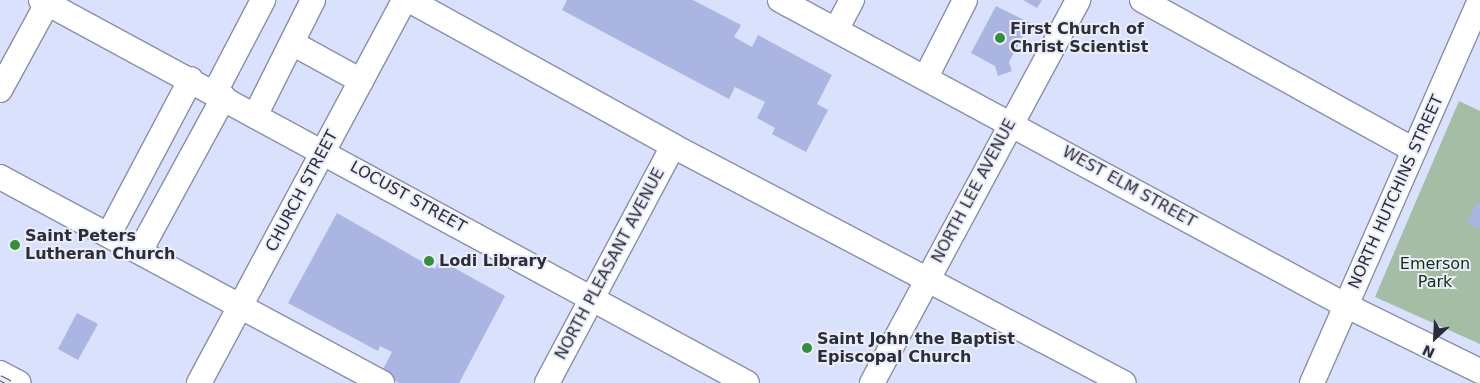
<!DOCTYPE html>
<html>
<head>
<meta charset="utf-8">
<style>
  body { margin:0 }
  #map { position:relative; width:1480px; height:383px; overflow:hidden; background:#d9e1fd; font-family:"DejaVu Sans",sans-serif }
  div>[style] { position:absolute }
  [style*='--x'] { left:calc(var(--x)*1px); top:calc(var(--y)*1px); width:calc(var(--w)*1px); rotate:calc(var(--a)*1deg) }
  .green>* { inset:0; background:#a5bca5 }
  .building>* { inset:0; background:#aab5e2 }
  .roads { filter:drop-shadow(1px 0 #888fa9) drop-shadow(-1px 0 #888fa9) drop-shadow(0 1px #888fa9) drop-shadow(0 -1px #888fa9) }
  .minor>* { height:24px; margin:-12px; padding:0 12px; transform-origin:12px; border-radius:12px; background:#fff }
  .rail>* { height:5.5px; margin-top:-2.75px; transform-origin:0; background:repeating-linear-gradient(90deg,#ebeefa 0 11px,#535766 0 22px); box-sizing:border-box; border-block:1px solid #535766 }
  .dots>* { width:14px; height:14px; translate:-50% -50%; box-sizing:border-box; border:2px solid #ebeefa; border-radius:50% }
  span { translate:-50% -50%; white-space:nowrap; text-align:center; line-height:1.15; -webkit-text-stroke:4px #ebeefa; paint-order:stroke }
  .poi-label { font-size:16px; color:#2b2e39; font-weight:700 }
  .left { translate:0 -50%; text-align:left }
  .street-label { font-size:16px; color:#2b2e39 }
  .park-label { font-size:16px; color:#0a3310 }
  .north { position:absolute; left:1410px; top:313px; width:50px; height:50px; -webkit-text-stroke:4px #ebeefa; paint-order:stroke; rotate:205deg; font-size:14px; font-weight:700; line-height:20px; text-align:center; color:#2b2e39 }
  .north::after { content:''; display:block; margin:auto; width:18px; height:22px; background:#2b2e39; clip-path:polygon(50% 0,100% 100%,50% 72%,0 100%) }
</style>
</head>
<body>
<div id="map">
  <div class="green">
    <div style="clip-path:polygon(1459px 101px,1480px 111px,1480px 344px,1375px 297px)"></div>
  </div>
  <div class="building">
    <div style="clip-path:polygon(567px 0,693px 0,741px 25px,734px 37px,752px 47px,758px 35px,832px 75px,817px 104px,828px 110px,806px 152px,772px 134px,775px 128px,757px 118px,765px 102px,735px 87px,729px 99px,562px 10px)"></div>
    <div style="clip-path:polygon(1023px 0,1042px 0,1037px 8px)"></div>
    <div style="clip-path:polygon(996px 6px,1030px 23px,1009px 62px,1012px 71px,998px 76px,995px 66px,971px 53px)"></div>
    <div style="clip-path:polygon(1477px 202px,1480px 204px,1480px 229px,1467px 223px)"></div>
    <div style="clip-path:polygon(337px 213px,435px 269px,440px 260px,505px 296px,459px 383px,399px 383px,381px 373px,392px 352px,380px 346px,378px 351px,288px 303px)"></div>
    <div style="clip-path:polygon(77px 313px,98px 324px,78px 360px,58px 349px)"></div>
  </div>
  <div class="roads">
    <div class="minor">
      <div style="--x:41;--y:0;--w:803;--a:28.48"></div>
      <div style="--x:409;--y:0;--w:302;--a:28.9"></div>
      <div style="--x:673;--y:146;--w:509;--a:27.72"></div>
      <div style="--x:780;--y:0;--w:642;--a:28.36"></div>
      <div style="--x:1345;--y:305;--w:150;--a:26.1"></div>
      <div style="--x:1142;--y:0;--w:311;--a:28.9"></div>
      <div style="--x:836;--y:30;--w:34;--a:-62"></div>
      <div style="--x:292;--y:43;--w:79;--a:28.8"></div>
      <div style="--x:926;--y:77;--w:86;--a:-63.1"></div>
      <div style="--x:0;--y:90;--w:102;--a:-61.4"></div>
      <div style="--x:215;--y:92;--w:104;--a:-62.4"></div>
      <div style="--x:256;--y:114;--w:127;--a:-63.4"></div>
      <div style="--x:0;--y:177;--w:434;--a:28.3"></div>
      <div style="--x:109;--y:234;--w:175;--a:-62.1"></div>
      <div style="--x:140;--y:251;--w:175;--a:-61.4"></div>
      <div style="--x:0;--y:373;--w:21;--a:28"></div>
      <div style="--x:199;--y:383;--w:434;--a:-61.8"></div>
      <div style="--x:547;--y:383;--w:268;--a:-62"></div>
      <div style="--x:872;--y:383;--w:435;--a:-61.7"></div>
      <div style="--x:1312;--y:383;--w:417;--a:-66.3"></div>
    </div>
  </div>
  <div class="rail">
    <div style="--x:0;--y:378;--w:11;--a:27"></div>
  </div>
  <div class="dots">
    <div style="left:1000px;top:38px;background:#348e3e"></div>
    <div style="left:15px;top:245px;background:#348e3e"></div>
    <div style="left:429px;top:261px;background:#348e3e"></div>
    <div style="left:807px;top:348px;background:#348e3e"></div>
  </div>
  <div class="poi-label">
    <span class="left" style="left:1010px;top:38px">First Church of<br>Christ Scientist</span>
    <span class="left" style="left:25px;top:245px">Saint Peters<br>Lutheran Church</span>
    <span class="left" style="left:439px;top:261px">Lodi Library</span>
    <span class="left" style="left:817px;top:348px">Saint John the Baptist<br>Episcopal Church</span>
  </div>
  <div class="street-label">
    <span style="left:1129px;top:187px;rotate:29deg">WEST ELM STREET</span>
    <span style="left:302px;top:191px;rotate:-62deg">CHURCH STREET</span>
    <span style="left:974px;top:191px;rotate:-62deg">NORTH LEE AVENUE</span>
    <span style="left:1396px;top:192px;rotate:-66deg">NORTH HUTCHINS STREET</span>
    <span style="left:408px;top:197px;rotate:29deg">LOCUST STREET</span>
    <span style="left:610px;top:264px;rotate:-62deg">NORTH PLEASANT AVENUE</span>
  </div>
  <div class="park-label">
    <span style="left:1435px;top:273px">Emerson<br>Park</span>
  </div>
  <div class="north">N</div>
</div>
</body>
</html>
